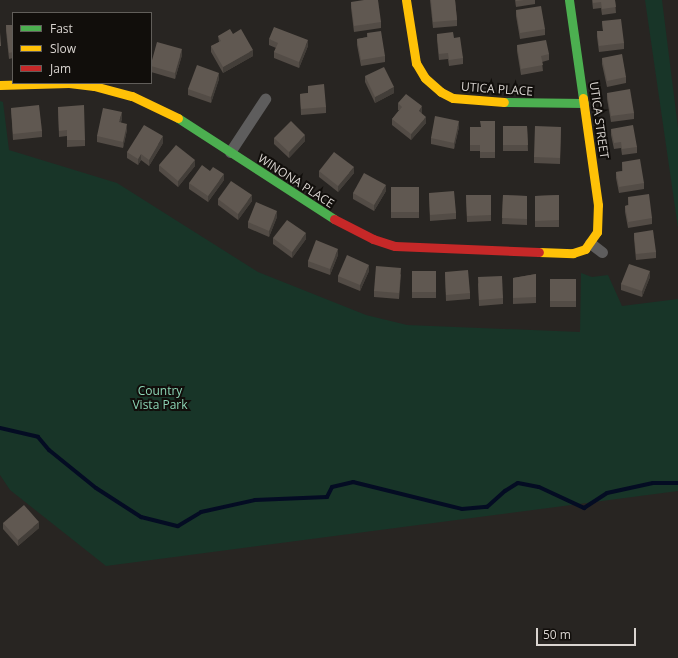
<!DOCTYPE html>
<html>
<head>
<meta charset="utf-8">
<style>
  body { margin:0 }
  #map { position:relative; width:678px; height:658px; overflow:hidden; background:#282522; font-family:"Open Sans",sans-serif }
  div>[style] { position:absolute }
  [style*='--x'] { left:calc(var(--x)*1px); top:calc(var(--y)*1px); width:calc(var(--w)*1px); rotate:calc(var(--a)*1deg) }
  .green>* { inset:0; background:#183528 }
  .stream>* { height:4px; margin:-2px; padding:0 2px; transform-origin:2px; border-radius:2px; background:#040c23 }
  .street>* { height:11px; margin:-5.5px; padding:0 5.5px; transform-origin:5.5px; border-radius:5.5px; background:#5e5d5d }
  .fast>* { height:9px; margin:-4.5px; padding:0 4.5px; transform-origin:4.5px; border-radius:4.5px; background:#4caf50 }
  .slow>* { height:9px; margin:-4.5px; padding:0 4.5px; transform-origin:4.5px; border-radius:4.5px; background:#ffc107 }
  .jam>* { height:9px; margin:-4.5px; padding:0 4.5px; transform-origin:4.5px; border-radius:4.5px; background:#c62828 }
  .wall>* { inset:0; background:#534c46 }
  .shaded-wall>* { inset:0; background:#433e39 }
  .building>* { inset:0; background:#605851 }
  span { translate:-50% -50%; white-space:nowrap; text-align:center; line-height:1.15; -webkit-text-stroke:4px #110e0b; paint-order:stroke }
  .street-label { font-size:12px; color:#dad5d1 }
  .park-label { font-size:12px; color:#8cd5b5 }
  .legend { position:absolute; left:12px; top:12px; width:140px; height:72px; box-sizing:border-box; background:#110e0b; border:1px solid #615e5a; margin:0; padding:5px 7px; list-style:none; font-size:12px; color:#dad5d1 }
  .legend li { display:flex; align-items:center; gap:8px; height:20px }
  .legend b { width:20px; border:1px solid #615e5a }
  .scale { position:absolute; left:536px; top:628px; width:100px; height:18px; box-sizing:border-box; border:2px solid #dad5d1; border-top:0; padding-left:5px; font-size:12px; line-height:14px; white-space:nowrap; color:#dad5d1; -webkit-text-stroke:3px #110e0b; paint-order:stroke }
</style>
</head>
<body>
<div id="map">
  <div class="green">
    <div style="clip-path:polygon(645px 0,662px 0,678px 128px,678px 228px)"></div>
    <div style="clip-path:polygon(0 101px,3px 102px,9px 150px,117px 183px,258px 272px,366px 315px,407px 325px,580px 332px,581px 273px,592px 277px,608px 275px,622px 306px,678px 299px,678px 491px,106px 566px,10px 490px,0 475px)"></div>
  </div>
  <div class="stream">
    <div style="--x:0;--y:428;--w:39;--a:13"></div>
    <div style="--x:38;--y:437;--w:17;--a:50"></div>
    <div style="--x:49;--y:450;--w:60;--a:39"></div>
    <div style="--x:96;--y:488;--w:54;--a:32.8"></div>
    <div style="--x:141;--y:517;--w:38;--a:14"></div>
    <div style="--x:178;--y:526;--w:27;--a:-31"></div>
    <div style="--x:201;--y:512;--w:55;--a:-12.5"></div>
    <div style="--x:255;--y:500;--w:72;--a:-2.4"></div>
    <div style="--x:327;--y:497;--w:11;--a:-63"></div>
    <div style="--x:332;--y:487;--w:22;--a:-13"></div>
    <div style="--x:353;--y:482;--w:112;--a:13.9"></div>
    <div style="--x:462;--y:509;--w:25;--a:-5"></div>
    <div style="--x:487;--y:507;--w:24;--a:-42"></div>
    <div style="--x:505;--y:491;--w:15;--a:-32"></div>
    <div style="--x:518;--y:483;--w:21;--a:11"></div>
    <div style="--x:539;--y:487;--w:50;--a:25"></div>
    <div style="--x:584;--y:508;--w:27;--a:-33"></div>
    <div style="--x:607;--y:493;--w:47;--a:-12.3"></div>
    <div style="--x:653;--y:483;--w:25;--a:0"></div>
  </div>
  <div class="street">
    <div style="--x:230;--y:152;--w:64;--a:-56.6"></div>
    <div style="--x:590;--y:243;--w:15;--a:37"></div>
  </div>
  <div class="fast">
    <div style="--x:569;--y:0;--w:99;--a:81.9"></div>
    <div style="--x:504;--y:102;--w:80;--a:0.7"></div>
    <div style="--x:178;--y:118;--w:186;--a:32.9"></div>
  </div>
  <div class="slow">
    <div style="--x:406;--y:0;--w:64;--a:81"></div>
    <div style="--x:416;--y:63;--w:17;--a:59"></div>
    <div style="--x:425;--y:78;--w:21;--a:41"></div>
    <div style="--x:441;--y:92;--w:13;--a:27"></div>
    <div style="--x:453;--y:98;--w:51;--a:4.5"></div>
    <div style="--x:0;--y:85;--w:69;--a:-1.7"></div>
    <div style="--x:69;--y:83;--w:25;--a:7"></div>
    <div style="--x:94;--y:86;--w:39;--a:15"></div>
    <div style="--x:132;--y:96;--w:51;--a:25.6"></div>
    <div style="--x:539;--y:252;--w:34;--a:2"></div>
    <div style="--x:573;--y:253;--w:13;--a:-18"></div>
    <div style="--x:585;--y:249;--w:21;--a:-55"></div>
    <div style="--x:597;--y:232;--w:27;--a:-88"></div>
    <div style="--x:598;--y:205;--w:108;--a:-98"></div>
  </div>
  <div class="jam">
    <div style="--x:334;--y:219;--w:44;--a:27.1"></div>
    <div style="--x:373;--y:239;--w:23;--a:18"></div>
    <div style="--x:395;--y:246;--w:144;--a:2.4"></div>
  </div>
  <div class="wall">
    <div style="clip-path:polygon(430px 0,455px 0,457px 20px,457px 26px,433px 28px)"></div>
    <div style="clip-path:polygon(515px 0,535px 0,535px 4px,516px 7px)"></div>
    <div style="clip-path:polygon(592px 0,615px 0,616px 13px,602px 15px,601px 8px,593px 9px)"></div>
    <div style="clip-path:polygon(351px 2px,381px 22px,381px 28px,354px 32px,351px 8px)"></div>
    <div style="clip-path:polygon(516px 10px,545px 29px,545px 35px,520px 39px,516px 16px)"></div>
    <div style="clip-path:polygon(602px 21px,624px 43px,624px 49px,599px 52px,597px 37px,597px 31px,603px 31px)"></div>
    <div style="clip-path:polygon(6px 25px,13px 25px,13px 58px,9px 59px,6px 31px)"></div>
    <div style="clip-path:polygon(367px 33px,385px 56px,385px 62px,361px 66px,357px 45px,357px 39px,367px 37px)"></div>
    <div style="clip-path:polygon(233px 34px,253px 56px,223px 73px,211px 52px,211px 46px,219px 42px,218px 36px)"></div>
    <div style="clip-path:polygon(437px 34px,454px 38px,463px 58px,463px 64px,449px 66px,448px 59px,439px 60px,437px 40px)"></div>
    <div style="clip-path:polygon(269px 39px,308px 46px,299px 68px,274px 58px,274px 52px,276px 48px,269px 45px)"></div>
    <div style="clip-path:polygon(517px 45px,549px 54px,549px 60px,542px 62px,543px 71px,521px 75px,517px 51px)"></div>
    <div style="clip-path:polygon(182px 55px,175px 79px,151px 72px,151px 64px)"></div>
    <div style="clip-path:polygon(602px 58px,626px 77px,626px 83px,607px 87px,602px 64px)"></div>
    <div style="clip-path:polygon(365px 76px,394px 93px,375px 103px,365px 82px)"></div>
    <div style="clip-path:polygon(219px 79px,211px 103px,188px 95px,188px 89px)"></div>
    <div style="clip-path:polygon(308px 86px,326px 107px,326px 113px,301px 115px,300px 94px,308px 93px)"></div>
    <div style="clip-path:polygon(607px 93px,634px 113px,634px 119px,611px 122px,607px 99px)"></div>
    <div style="clip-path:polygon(398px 103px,422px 112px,421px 113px,426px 123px,411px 140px,392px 125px,392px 119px,399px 110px,398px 110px)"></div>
    <div style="clip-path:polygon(58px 107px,85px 140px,85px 146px,67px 147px,67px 136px,59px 137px)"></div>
    <div style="clip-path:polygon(11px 108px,42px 131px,42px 137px,13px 140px)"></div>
    <div style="clip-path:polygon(122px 118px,121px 123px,127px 130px,123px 148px,97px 142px,97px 136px)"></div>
    <div style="clip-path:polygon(495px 121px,495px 158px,480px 158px,480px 151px,470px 151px,470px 127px,481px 127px)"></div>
    <div style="clip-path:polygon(503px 126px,527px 126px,528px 151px,503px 151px)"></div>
    <div style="clip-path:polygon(459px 127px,454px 149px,431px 144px,431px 138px)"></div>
    <div style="clip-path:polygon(561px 127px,560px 164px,534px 163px,534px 157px)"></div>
    <div style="clip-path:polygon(611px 129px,637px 147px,637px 153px,622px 155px,621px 148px,614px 149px,611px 135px)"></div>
    <div style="clip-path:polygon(274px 138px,305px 141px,289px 158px,274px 144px)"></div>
    <div style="clip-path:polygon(163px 143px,149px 166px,141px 160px,138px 165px,127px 158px,127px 152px)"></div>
    <div style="clip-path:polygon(622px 162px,644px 183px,644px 189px,619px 193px,616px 178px,616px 172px,622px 171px)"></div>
    <div style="clip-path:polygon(159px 165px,195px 166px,178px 187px,159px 171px)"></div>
    <div style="clip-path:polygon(319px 171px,354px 173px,338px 192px,319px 177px)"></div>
    <div style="clip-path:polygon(224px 180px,208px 202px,189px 189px,189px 183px)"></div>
    <div style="clip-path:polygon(391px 187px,419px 187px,419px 218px,391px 218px)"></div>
    <div style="clip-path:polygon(386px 191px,374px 211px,353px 199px,353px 193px)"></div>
    <div style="clip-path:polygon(429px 193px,456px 213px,456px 219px,430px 221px)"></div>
    <div style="clip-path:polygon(466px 195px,491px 195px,491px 221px,467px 222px)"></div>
    <div style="clip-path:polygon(503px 195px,527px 196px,527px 225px,502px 224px)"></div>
    <div style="clip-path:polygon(559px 195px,559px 227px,535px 227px,535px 196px)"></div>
    <div style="clip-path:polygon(628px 197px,652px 218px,652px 224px,628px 228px,625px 212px,625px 206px,628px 205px)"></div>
    <div style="clip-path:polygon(218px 199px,252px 201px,238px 220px,218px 205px)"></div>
    <div style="clip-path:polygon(277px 217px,269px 237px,248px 228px,248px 222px)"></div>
    <div style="clip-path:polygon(634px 233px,656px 252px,656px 258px,636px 260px,634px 239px)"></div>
    <div style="clip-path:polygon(273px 238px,306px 239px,292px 258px,273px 244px)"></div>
    <div style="clip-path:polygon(338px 255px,330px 275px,308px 267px,308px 261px)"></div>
    <div style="clip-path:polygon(369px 271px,360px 291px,338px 282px,338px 276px)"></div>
    <div style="clip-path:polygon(412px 271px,436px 271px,436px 298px,412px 298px)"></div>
    <div style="clip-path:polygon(445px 272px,470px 293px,470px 299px,446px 301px)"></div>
    <div style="clip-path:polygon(401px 274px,399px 299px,374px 297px,374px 291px)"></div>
    <div style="clip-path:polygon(536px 274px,536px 303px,513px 304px,513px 278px)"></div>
    <div style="clip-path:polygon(650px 277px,642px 297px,621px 290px,621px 284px)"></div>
    <div style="clip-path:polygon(550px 279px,576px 279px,576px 307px,550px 307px)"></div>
    <div style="clip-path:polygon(478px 283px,503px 298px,503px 304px,479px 306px)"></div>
    <div style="clip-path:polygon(3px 523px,39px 528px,18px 546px,3px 529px)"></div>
  </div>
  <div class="shaded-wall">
    <div style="clip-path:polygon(308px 40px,308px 46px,299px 68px,299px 62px)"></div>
    <div style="clip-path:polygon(182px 49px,182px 55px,175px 79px,175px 73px)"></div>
    <div style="clip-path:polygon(253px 50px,253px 56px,223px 73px,223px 67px)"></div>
    <div style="clip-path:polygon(219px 73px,219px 79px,211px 103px,211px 97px)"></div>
    <div style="clip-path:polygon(394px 87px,394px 93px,375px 103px,375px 97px)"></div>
    <div style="clip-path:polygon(422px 106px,422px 112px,419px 117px,419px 111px)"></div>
    <div style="clip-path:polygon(122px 112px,122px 118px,119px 128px,119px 122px)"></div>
    <div style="clip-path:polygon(426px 117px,426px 123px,411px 140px,411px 134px)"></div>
    <div style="clip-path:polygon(459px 121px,459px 127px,454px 149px,454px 143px)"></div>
    <div style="clip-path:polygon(127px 124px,127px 130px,123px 148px,123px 142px)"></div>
    <div style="clip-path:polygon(305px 135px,305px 141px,289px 158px,289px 152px)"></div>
    <div style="clip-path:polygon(163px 136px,163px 143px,149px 166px,149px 160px)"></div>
    <div style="clip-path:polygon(141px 154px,141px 160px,138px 165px,138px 159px)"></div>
    <div style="clip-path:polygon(195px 160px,195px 166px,178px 187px,178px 181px)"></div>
    <div style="clip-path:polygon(354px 167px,354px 173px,338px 192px,338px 186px)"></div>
    <div style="clip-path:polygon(224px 174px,224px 180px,208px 202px,208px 196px)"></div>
    <div style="clip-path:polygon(386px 185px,386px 191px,374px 211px,374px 205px)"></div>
    <div style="clip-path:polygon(252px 195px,252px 201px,238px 220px,238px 214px)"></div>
    <div style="clip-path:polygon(277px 211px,277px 217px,269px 237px,269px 231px)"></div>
    <div style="clip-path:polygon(306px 233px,306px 239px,292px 258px,292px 252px)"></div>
    <div style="clip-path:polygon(338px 249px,338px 255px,330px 275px,330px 269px)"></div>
    <div style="clip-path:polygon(369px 265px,369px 271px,360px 291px,360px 285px)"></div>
    <div style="clip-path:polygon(650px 271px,650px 277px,642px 297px,642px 291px)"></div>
    <div style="clip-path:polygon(39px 522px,39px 528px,18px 546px,18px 540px)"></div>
  </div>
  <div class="building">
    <div style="clip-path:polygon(364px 0,378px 0,381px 22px,354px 26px,351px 2px)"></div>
    <div style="clip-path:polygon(431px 0,455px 0,457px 20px,433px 22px)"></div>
    <div style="clip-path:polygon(516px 0,524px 0,516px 1px)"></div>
    <div style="clip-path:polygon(593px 0,615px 0,616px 7px,602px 9px,601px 2px,593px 3px)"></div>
    <div style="clip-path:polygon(541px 6px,545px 29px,520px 33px,516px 10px)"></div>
    <div style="clip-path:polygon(621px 19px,624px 43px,599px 46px,597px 31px,603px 31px,602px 21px)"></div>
    <div style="clip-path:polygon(6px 25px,13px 25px,13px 52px,9px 53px)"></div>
    <div style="clip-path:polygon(274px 27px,308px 40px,299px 62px,274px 52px,278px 43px,269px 39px)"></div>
    <div style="clip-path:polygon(230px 29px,233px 34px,241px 29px,253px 50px,223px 67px,211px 46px,221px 41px,218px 36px)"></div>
    <div style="clip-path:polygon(381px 31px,385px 56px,361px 60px,357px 39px,368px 37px,367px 33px)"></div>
    <div style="clip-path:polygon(0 32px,1px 46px,0 46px)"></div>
    <div style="clip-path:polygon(453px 32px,454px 38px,460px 37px,463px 58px,449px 60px,448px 53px,439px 54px,437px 34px)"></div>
    <div style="clip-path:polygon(546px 40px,549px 54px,541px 56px,543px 65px,521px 69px,517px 45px)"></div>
    <div style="clip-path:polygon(157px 42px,182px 49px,175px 73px,151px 66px,151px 64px)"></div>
    <div style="clip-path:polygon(622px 54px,626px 77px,607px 81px,602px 58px)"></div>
    <div style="clip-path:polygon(197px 65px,219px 73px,211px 97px,188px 89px)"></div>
    <div style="clip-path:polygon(384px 67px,394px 87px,375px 97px,365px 76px)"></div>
    <div style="clip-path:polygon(324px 84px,326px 107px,301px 109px,300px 94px,308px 93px,308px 86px)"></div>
    <div style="clip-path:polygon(630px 89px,634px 113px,611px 116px,607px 93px)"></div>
    <div style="clip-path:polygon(406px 94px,422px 106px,419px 111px,426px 117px,411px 134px,392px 119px,402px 107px,398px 103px)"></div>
    <div style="clip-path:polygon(39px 105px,42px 131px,13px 134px,11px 108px)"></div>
    <div style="clip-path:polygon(84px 105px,85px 140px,67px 140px,67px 130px,59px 131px,58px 107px)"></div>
    <div style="clip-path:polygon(103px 108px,122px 112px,119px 122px,127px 124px,123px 142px,97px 136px)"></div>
    <div style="clip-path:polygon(435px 116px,459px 121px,454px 143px,431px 138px)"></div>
    <div style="clip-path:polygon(291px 121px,305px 135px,289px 152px,274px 138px)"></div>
    <div style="clip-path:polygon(480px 121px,495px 121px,495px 152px,480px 152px,480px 145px,470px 145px,470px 127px,481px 127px)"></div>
    <div style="clip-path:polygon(144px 125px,163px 136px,149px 160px,141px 154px,138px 159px,127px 152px)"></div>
    <div style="clip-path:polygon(633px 125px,637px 147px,622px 149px,621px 142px,614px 143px,611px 129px)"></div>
    <div style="clip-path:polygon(503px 126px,527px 126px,528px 145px,503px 145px)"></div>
    <div style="clip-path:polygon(535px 126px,561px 127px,560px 158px,534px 157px)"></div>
    <div style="clip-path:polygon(176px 145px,195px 160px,178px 181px,159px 165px)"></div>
    <div style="clip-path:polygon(334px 152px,354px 167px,338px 186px,319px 171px)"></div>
    <div style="clip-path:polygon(640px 159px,644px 183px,619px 187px,616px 172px,623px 171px,622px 162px)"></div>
    <div style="clip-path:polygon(202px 165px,210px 171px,213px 167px,224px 174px,208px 196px,189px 183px)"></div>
    <div style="clip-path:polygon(364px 173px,386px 185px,374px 205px,353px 193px)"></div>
    <div style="clip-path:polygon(231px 181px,252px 195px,238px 214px,218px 199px)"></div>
    <div style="clip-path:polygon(391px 187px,419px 187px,419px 212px,391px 212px)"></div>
    <div style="clip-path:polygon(454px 191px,456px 213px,430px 215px,429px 193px)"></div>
    <div style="clip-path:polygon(649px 194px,652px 218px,628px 222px,625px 206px,629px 205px,628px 197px)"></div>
    <div style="clip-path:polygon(466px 195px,491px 195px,491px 215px,467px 216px)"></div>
    <div style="clip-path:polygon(503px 195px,527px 196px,527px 219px,502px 218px)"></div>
    <div style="clip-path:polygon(559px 195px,559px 220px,535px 221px,535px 196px)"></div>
    <div style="clip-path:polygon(256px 202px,277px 211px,269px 231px,248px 222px)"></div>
    <div style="clip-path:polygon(287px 220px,306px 233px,292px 252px,273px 238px)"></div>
    <div style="clip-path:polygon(653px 230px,656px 252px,636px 254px,634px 233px)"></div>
    <div style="clip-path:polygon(316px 240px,338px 249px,330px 269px,308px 261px)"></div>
    <div style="clip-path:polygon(347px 255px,369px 265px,360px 285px,338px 276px)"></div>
    <div style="clip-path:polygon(629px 264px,650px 271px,642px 291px,621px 284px)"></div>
    <div style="clip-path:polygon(376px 266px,401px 268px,399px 293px,374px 291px)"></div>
    <div style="clip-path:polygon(468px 270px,470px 293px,446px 295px,445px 272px)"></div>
    <div style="clip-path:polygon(412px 271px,436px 271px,436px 292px,412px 292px)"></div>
    <div style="clip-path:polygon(536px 274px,536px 297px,513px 298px,513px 278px)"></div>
    <div style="clip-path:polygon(502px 276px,503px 298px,479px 300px,478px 277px)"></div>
    <div style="clip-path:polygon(550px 279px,576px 279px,576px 301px,550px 301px)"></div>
    <div style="clip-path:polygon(24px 505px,39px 522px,18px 540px,3px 523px)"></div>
  </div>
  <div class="street-label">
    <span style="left:497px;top:89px;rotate:4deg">UTICA PLACE</span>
    <span style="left:599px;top:120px;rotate:82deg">UTICA STREET</span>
    <span style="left:296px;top:181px;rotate:33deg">WINONA PLACE</span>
  </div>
  <div class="park-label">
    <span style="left:160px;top:398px">Country<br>Vista Park</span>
  </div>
  <ul class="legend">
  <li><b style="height:5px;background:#4caf50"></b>Fast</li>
  <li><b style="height:5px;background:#ffc107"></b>Slow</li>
  <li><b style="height:5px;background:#c62828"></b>Jam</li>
  </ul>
  <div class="scale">50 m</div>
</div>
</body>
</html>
